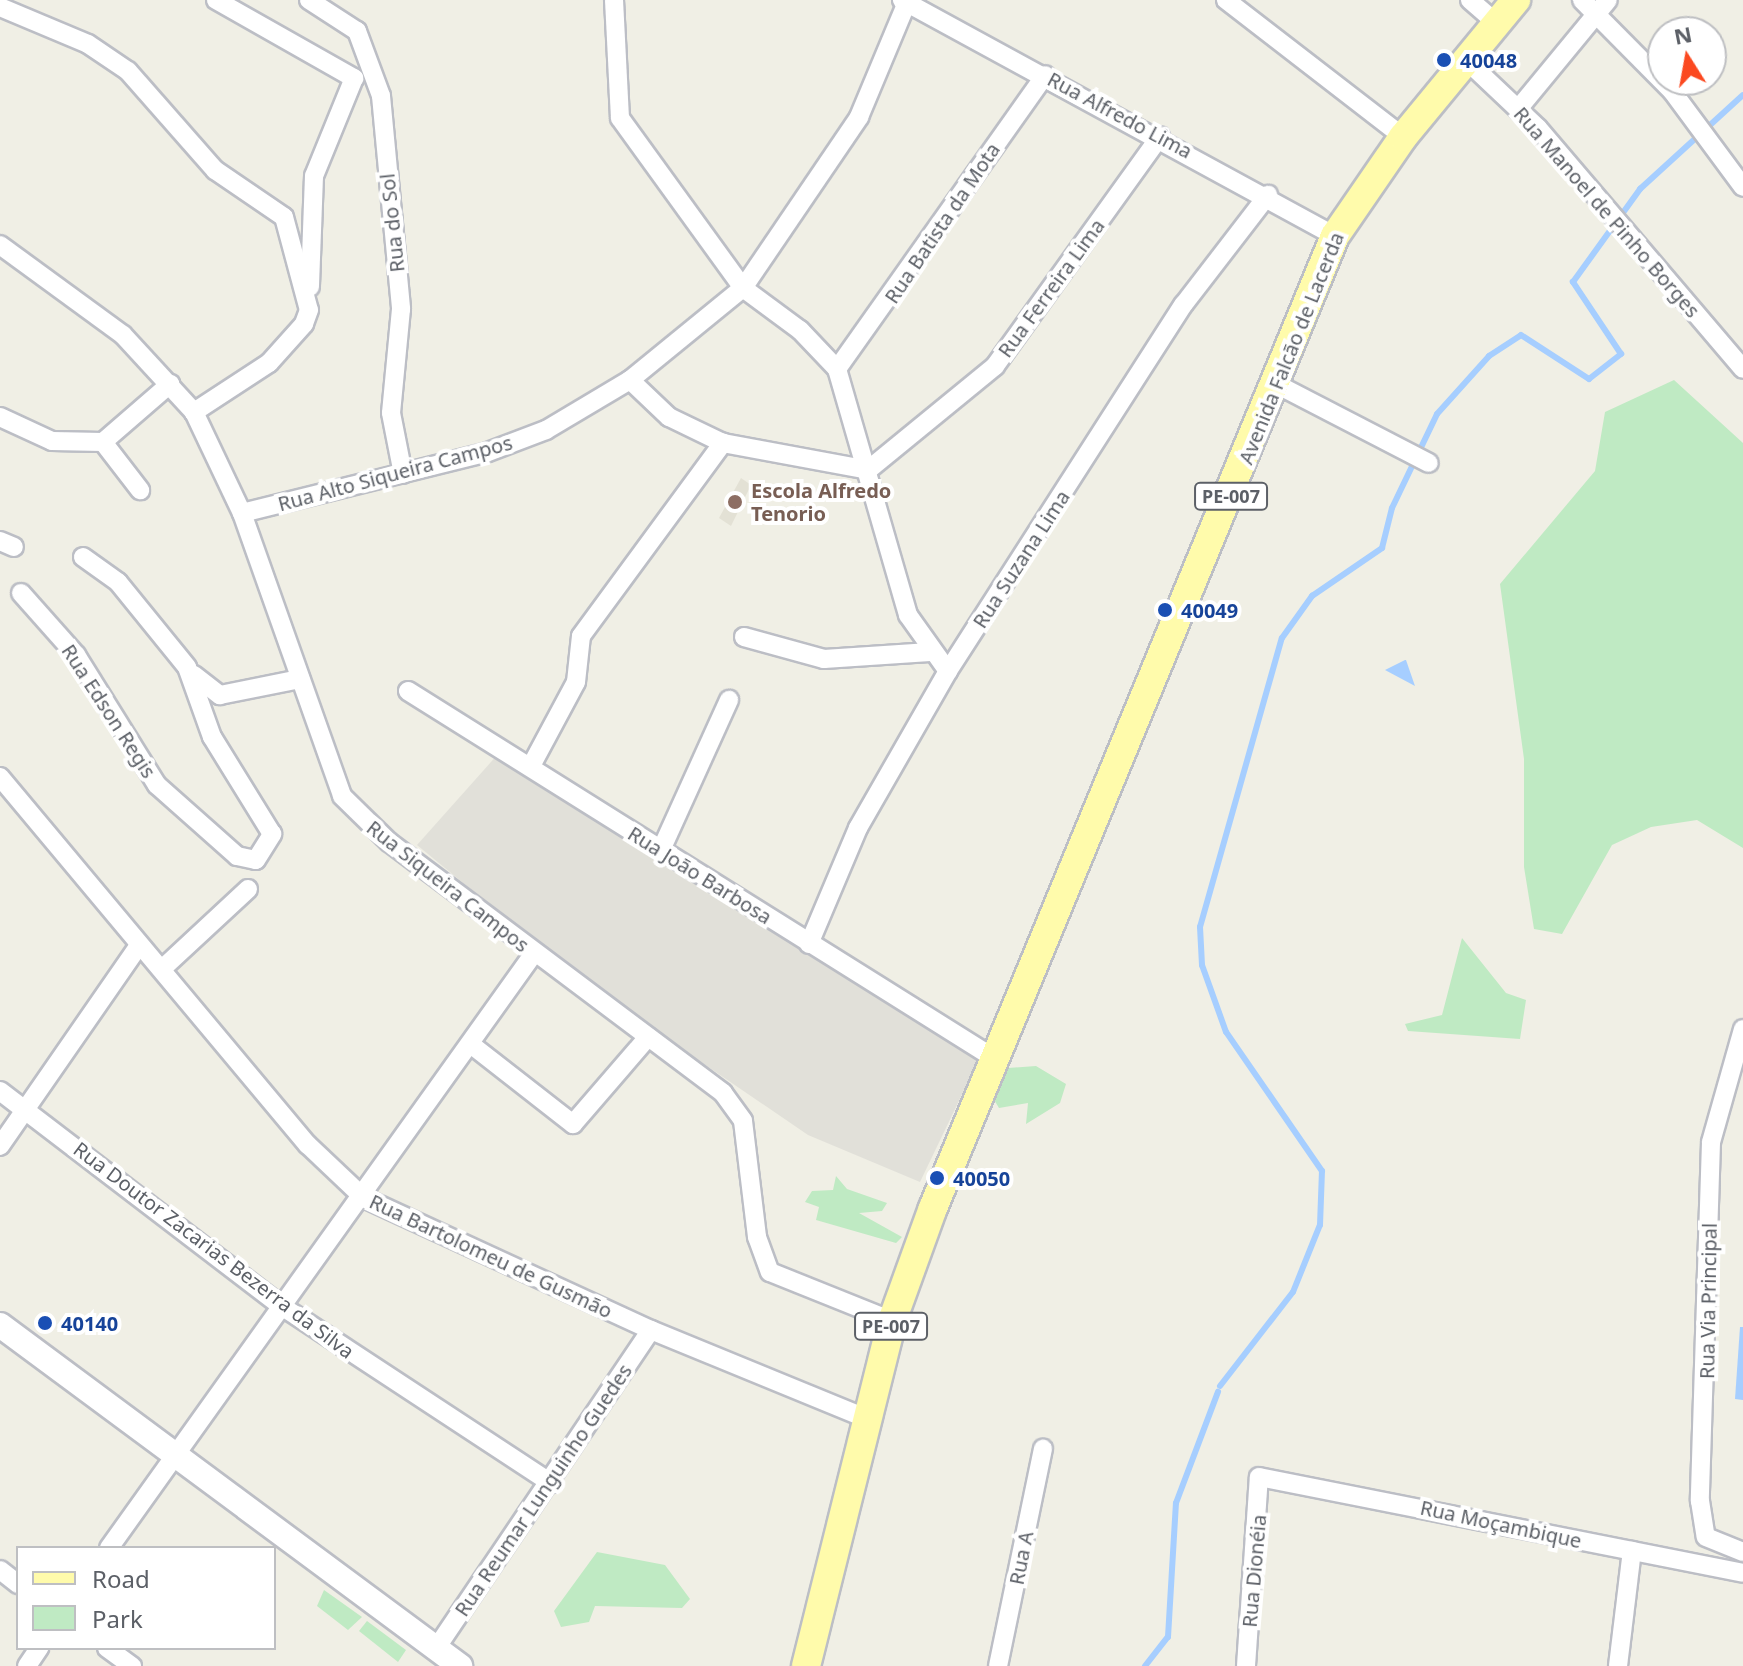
<!DOCTYPE html>
<html>
<head>
<meta charset="utf-8">
<style>
  body { margin:0 }
  #map { position:relative; width:1743px; height:1666px; overflow:hidden; background:#f0efe5; font-family:"Noto Sans",sans-serif }
  div>[style] { position:absolute }
  [style*='--x'] { left:calc(var(--x)*1px); top:calc(var(--y)*1px); width:calc(var(--w)*1px); rotate:calc(var(--a)*1deg) }
  .industrial>* { inset:0; background:#e1e0d9 }
  .education>* { inset:0; background:#e3e1d5 }
  .green>* { inset:0; background:#bfeac3 }
  .water>* { inset:0; background:#a6ceff }
  .stream>* { height:6px; margin:-3px; padding:0 3px; transform-origin:3px; border-radius:3px; background:#a6ceff }
  .roads { filter:drop-shadow(2px 0 #bcbec5) drop-shadow(-2px 0 #bcbec5) drop-shadow(0 2px #bcbec5) drop-shadow(0 -2px #bcbec5) }
  .street>* { height:18px; margin:-9px; padding:0 9px; transform-origin:9px; border-radius:9px; background:#fff }
  .secondary>* { height:24px; margin:-12px; padding:0 12px; transform-origin:12px; border-radius:12px; background:#fff }
  .primary>* { height:28px; margin:-14px; padding:0 14px; transform-origin:14px; border-radius:14px; background:#fffbab }
  .dots>* { width:22px; height:22px; translate:-50% -50%; box-sizing:border-box; border:4px solid #fff; border-radius:50% }
  span { translate:-50% -50%; white-space:nowrap; text-align:center; line-height:1.15; -webkit-text-stroke:8px #fff; paint-order:stroke }
  .shield-label span { padding:2px 6px; background:#fff; border:2px solid; border-radius:6px; -webkit-text-stroke-width:0 }
  .shield-label { font-size:18px; color:#5c6067; font-weight:700 }
  .transit-label { font-size:20px; color:#164399; font-weight:700 }
  .left { translate:0 -50%; text-align:left }
  .street-label { font-size:20px; color:#5c6067 }
  .education-label { font-size:20px; color:#785e54; font-weight:700 }
  .legend { position:absolute; left:16px; top:1546px; width:260px; height:104px; box-sizing:border-box; background:#fff; border:2px solid #bebfc2; margin:0; padding:10px 14px; list-style:none; font-size:24px; color:#5c6067 }
  .legend li { display:flex; align-items:center; gap:16px; height:40px }
  .legend b { width:40px; border:2px solid #bebfc2 }
  .north { position:absolute; left:1647px; top:16px; width:80px; height:80px; box-sizing:border-box; background:#fff; border:2px solid #bebfc2; border-radius:50%; rotate:349deg; font-size:22px; font-weight:700; line-height:32px; text-align:center; color:#5c6067 }
  .north::after { content:''; display:block; margin:auto; width:28px; height:36px; background:#fb4920; clip-path:polygon(50% 0,100% 100%,50% 72%,0 100%) }
</style>
</head>
<body>
<div id="map">
  <div class="industrial">
    <div style="clip-path:polygon(499px 753px,979px 1059px,920px 1182px,808px 1135px,581px 980px,417px 845px)"></div>
  </div>
  <div class="education">
    <div style="clip-path:polygon(741px 478px,751px 485px,731px 526px,719px 518px)"></div>
  </div>
  <div class="green">
    <div style="clip-path:polygon(1674px 380px,1743px 443px,1743px 848px,1697px 820px,1651px 827px,1612px 845px,1562px 934px,1534px 929px,1524px 867px,1524px 759px,1500px 584px,1595px 471px,1605px 412px)"></div>
    <div style="clip-path:polygon(1462px 938px,1506px 993px,1526px 1000px,1520px 1039px,1408px 1031px,1405px 1024px,1442px 1015px)"></div>
    <div style="clip-path:polygon(1036px 1066px,1066px 1084px,1060px 1103px,1026px 1124px,1028px 1103px,999px 1108px,993px 1098px,1008px 1068px)"></div>
    <div style="clip-path:polygon(836px 1176px,847px 1189px,887px 1203px,882px 1211px,859px 1213px,902px 1237px,896px 1243px,816px 1220px,819px 1207px,805px 1202px,812px 1191px,833px 1190px)"></div>
    <div style="clip-path:polygon(597px 1552px,665px 1565px,690px 1599px,682px 1608px,595px 1606px,589px 1622px,561px 1627px,554px 1611px)"></div>
    <div style="clip-path:polygon(324px 1590px,362px 1617px,348px 1630px,317px 1606px)"></div>
    <div style="clip-path:polygon(367px 1621px,406px 1650px,398px 1662px,359px 1631px)"></div>
  </div>
  <div class="water">
    <div style="clip-path:polygon(1405px 660px,1406px 660px,1415px 686px,1385px 670px)"></div>
    <div style="clip-path:polygon(1740px 1327px,1743px 1327px,1743px 1400px,1735px 1399px)"></div>
  </div>
  <div class="stream">
    <div style="--x:1220;--y:1386;--w:119;--a:-52.2"></div>
    <div style="--x:1293;--y:1292;--w:72;--a:-68.1"></div>
    <div style="--x:1320;--y:1225;--w:54;--a:-87.9"></div>
    <div style="--x:1322;--y:1171;--w:169;--a:-124.6"></div>
    <div style="--x:1226;--y:1032;--w:71;--a:-109.7"></div>
    <div style="--x:1202;--y:965;--w:38;--a:-93"></div>
    <div style="--x:1200;--y:927;--w:300;--a:-74.2"></div>
    <div style="--x:1282;--y:638;--w:52;--a:-54.5"></div>
    <div style="--x:1312;--y:596;--w:85;--a:-34.4"></div>
    <div style="--x:1382;--y:548;--w:41;--a:-76"></div>
    <div style="--x:1392;--y:508;--w:104;--a:-64.4"></div>
    <div style="--x:1437;--y:414;--w:78;--a:-48.1"></div>
    <div style="--x:1489;--y:356;--w:38;--a:-33"></div>
    <div style="--x:1521;--y:335;--w:81;--a:32.9"></div>
    <div style="--x:1589;--y:379;--w:41;--a:-38"></div>
    <div style="--x:1621;--y:354;--w:87;--a:-123.7"></div>
    <div style="--x:1573;--y:282;--w:115;--a:-54.2"></div>
    <div style="--x:1640;--y:189;--w:139;--a:-42.4"></div>
    <div style="--x:1145;--y:1666;--w:37;--a:-52"></div>
    <div style="--x:1168;--y:1637;--w:134;--a:-86.6"></div>
    <div style="--x:1176;--y:1503;--w:119;--a:-69.3"></div>
  </div>
  <div class="roads">
    <div class="street">
      <div style="--x:216;--y:0;--w:159;--a:29.5"></div>
      <div style="--x:354;--y:78;--w:106;--a:112.2"></div>
      <div style="--x:314;--y:176;--w:111;--a:92.1"></div>
      <div style="--x:309;--y:0;--w:57;--a:32.9"></div>
      <div style="--x:357;--y:31;--w:69;--a:69.7"></div>
      <div style="--x:381;--y:96;--w:214;--a:84.6"></div>
      <div style="--x:401;--y:309;--w:104;--a:95.5"></div>
      <div style="--x:391;--y:413;--w:62;--a:78.9"></div>
      <div style="--x:614;--y:0;--w:118;--a:87.1"></div>
      <div style="--x:620;--y:118;--w:210;--a:54.1"></div>
      <div style="--x:743;--y:288;--w:71;--a:36.4"></div>
      <div style="--x:800;--y:330;--w:54;--a:46.5"></div>
      <div style="--x:837;--y:369;--w:256;--a:73.9"></div>
      <div style="--x:908;--y:615;--w:69;--a:54.5"></div>
      <div style="--x:902;--y:0;--w:493;--a:28.6"></div>
      <div style="--x:1226;--y:0;--w:224;--a:37.7"></div>
      <div style="--x:1470;--y:0;--w:35;--a:41"></div>
      <div style="--x:1582;--y:0;--w:128;--a:45.3"></div>
      <div style="--x:1672;--y:91;--w:119;--a:53.5"></div>
      <div style="--x:0;--y:7;--w:95;--a:22.8"></div>
      <div style="--x:88;--y:44;--w:48;--a:34"></div>
      <div style="--x:128;--y:71;--w:132;--a:48.7"></div>
      <div style="--x:215;--y:170;--w:83;--a:34.3"></div>
      <div style="--x:284;--y:217;--w:96;--a:75"></div>
      <div style="--x:309;--y:310;--w:15;--a:110"></div>
      <div style="--x:304;--y:324;--w:52;--a:131.9"></div>
      <div style="--x:269;--y:363;--w:90;--a:146.8"></div>
      <div style="--x:1466;--y:60;--w:99;--a:43.4"></div>
      <div style="--x:1538;--y:128;--w:316;--a:49.6"></div>
      <div style="--x:1518;--y:109;--w:141;--a:-50.5"></div>
      <div style="--x:0;--y:245;--w:152;--a:36.2"></div>
      <div style="--x:123;--y:335;--w:105;--a:47.3"></div>
      <div style="--x:194;--y:412;--w:112;--a:64.6"></div>
      <div style="--x:242;--y:513;--w:300;--a:70.5"></div>
      <div style="--x:342;--y:796;--w:66;--a:44.4"></div>
      <div style="--x:389;--y:842;--w:418;--a:36.9"></div>
      <div style="--x:723;--y:1093;--w:34;--a:54"></div>
      <div style="--x:743;--y:1121;--w:117;--a:83.1"></div>
      <div style="--x:757;--y:1237;--w:37;--a:70"></div>
      <div style="--x:770;--y:1272;--w:131;--a:21.9"></div>
      <div style="--x:837;--y:369;--w:360;--a:-54.7"></div>
      <div style="--x:630;--y:380;--w:54;--a:43.5"></div>
      <div style="--x:669;--y:417;--w:60;--a:25.7"></div>
      <div style="--x:723;--y:443;--w:147;--a:10.5"></div>
      <div style="--x:868;--y:470;--w:164;--a:-39.3"></div>
      <div style="--x:995;--y:366;--w:283;--a:-54.3"></div>
      <div style="--x:1274;--y:383;--w:174;--a:27.3"></div>
      <div style="--x:0;--y:417;--w:57;--a:24.8"></div>
      <div style="--x:52;--y:441;--w:51;--a:1.1"></div>
      <div style="--x:103;--y:442;--w:89;--a:-40.9"></div>
      <div style="--x:103;--y:442;--w:61;--a:52.4"></div>
      <div style="--x:242;--y:513;--w:253;--a:-13.9"></div>
      <div style="--x:488;--y:452;--w:62;--a:-20.8"></div>
      <div style="--x:546;--y:430;--w:98;--a:-30.8"></div>
      <div style="--x:630;--y:380;--w:146;--a:-39.2"></div>
      <div style="--x:743;--y:288;--w:207;--a:-55.8"></div>
      <div style="--x:859;--y:117;--w:127;--a:-67.3"></div>
      <div style="--x:0;--y:541;--w:15;--a:23"></div>
      <div style="--x:21;--y:593;--w:83;--a:48.4"></div>
      <div style="--x:76;--y:655;--w:153;--a:58.1"></div>
      <div style="--x:157;--y:785;--w:107;--a:41.6"></div>
      <div style="--x:237;--y:856;--w:19;--a:12"></div>
      <div style="--x:256;--y:860;--w:31;--a:-58"></div>
      <div style="--x:272;--y:834;--w:114;--a:-121.7"></div>
      <div style="--x:212;--y:737;--w:74;--a:-109.7"></div>
      <div style="--x:187;--y:667;--w:109;--a:-129.1"></div>
      <div style="--x:118;--y:582;--w:43;--a:-144.5"></div>
      <div style="--x:744;--y:637;--w:83;--a:15.4"></div>
      <div style="--x:824;--y:659;--w:106;--a:-3.8"></div>
      <div style="--x:194;--y:675;--w:33;--a:38"></div>
      <div style="--x:220;--y:695;--w:82;--a:-11.3"></div>
      <div style="--x:408;--y:691;--w:691;--a:32.06"></div>
      <div style="--x:531;--y:766;--w:95;--a:-61.8"></div>
      <div style="--x:576;--y:682;--w:46;--a:-83.8"></div>
      <div style="--x:581;--y:636;--w:240;--a:-53.7"></div>
      <div style="--x:0;--y:777;--w:480;--a:50.1"></div>
      <div style="--x:308;--y:1145;--w:77;--a:43.4"></div>
      <div style="--x:364;--y:1198;--w:316;--a:24.7"></div>
      <div style="--x:651;--y:1330;--w:235;--a:22.3"></div>
      <div style="--x:661;--y:850;--w:165;--a:-65.6"></div>
      <div style="--x:809;--y:944;--w:126;--a:-67.1"></div>
      <div style="--x:858;--y:828;--w:181;--a:-60.2"></div>
      <div style="--x:948;--y:671;--w:436;--a:-57.3"></div>
      <div style="--x:1184;--y:304;--w:138;--a:-52.4"></div>
      <div style="--x:163;--y:968;--w:116;--a:-42.9"></div>
      <div style="--x:1743;--y:1029;--w:117;--a:105.8"></div>
      <div style="--x:1711;--y:1142;--w:359;--a:91.8"></div>
      <div style="--x:1700;--y:1501;--w:36;--a:81"></div>
      <div style="--x:1706;--y:1537;--w:40;--a:22"></div>
      <div style="--x:473;--y:1046;--w:127;--a:38"></div>
      <div style="--x:573;--y:1124;--w:115;--a:-49.2"></div>
      <div style="--x:0;--y:1091;--w:356;--a:37.4"></div>
      <div style="--x:283;--y:1307;--w:321;--a:33.3"></div>
      <div style="--x:0;--y:1146;--w:242;--a:-55.3"></div>
      <div style="--x:109;--y:1548;--w:731;--a:-54.46"></div>
      <div style="--x:0;--y:1570;--w:23;--a:38"></div>
      <div style="--x:107;--y:1648;--w:31;--a:36"></div>
      <div style="--x:435;--y:1650;--w:386;--a:-56"></div>
      <div style="--x:27;--y:1666;--w:22;--a:-56"></div>
      <div style="--x:998;--y:1666;--w:222;--a:-78.3"></div>
      <div style="--x:1246;--y:1666;--w:189;--a:-86.1"></div>
      <div style="--x:1259;--y:1477;--w:493;--a:11.2"></div>
      <div style="--x:1618;--y:1666;--w:116;--a:-83.1"></div>
    </div>
    <div class="secondary">
      <div style="--x:0;--y:1325;--w:573;--a:36.55"></div>
    </div>
    <div class="primary">
      <div style="--x:806;--y:1666;--w:356;--a:-76"></div>
      <div style="--x:892;--y:1321;--w:120;--a:-70.1"></div>
      <div style="--x:933;--y:1208;--w:1052;--a:-67.53"></div>
      <div style="--x:1335;--y:236;--w:120;--a:-55.5"></div>
      <div style="--x:1403;--y:137;--w:178;--a:-50.5"></div>
    </div>
  </div>
  <div class="dots">
    <div style="left:1444px;top:60px;background:#1a4fb4"></div>
    <div style="left:735px;top:502px;background:#8d6e63"></div>
    <div style="left:1165px;top:610px;background:#1a4fb4"></div>
    <div style="left:937px;top:1178px;background:#1a4fb4"></div>
    <div style="left:45px;top:1323px;background:#1a4fb4"></div>
  </div>
  <div class="shield-label">
    <span style="left:1231px;top:496px">PE-007</span>
    <span style="left:891px;top:1326px">PE-007</span>
  </div>
  <div class="transit-label">
    <span class="left" style="left:1460px;top:60px">40048</span>
    <span class="left" style="left:1181px;top:610px">40049</span>
    <span class="left" style="left:953px;top:1178px">40050</span>
    <span class="left" style="left:61px;top:1323px">40140</span>
  </div>
  <div class="street-label">
    <span style="left:1120px;top:115px;rotate:28deg">Rua Alfredo Lima</span>
    <span style="left:1607px;top:212px;rotate:49deg">Rua Manoel de Pinho Borges</span>
    <span style="left:392px;top:223px;rotate:-96deg">Rua do Sol</span>
    <span style="left:942px;top:223px;rotate:-56deg">Rua Batista da Mota</span>
    <span style="left:1051px;top:288px;rotate:-54deg">Rua Ferreira Lima</span>
    <span style="left:1291px;top:348px;rotate:-68deg">Avenida Falcão de Lacerda</span>
    <span style="left:395px;top:473px;rotate:-15deg">Rua Alto Siqueira Campos</span>
    <span style="left:1021px;top:559px;rotate:-57deg">Rua Suzana Lima</span>
    <span style="left:109px;top:711px;rotate:57deg">Rua Edson Regis</span>
    <span style="left:700px;top:875px;rotate:32deg">Rua João Barbosa</span>
    <span style="left:448px;top:886px;rotate:38deg">Rua Siqueira Campos</span>
    <span style="left:214px;top:1250px;rotate:37deg">Rua Doutor Zacarias Bezerra da Silva</span>
    <span style="left:491px;top:1256px;rotate:25deg">Rua Bartolomeu de Gusmão</span>
    <span style="left:1708px;top:1301px;rotate:-89deg">Rua Via Principal</span>
    <span style="left:543px;top:1490px;rotate:-56deg">Rua Reumar Lunguinho Guedes</span>
    <span style="left:1501px;top:1524px;rotate:12deg">Rua Moçambique</span>
    <span style="left:1021px;top:1558px;rotate:-79deg">Rua A</span>
    <span style="left:1254px;top:1571px;rotate:-85deg">Rua Dionéia</span>
  </div>
  <div class="education-label">
    <span class="left" style="left:751px;top:502px">Escola Alfredo<br>Tenorio</span>
  </div>
  <ul class="legend">
  <li><b style="height:10px;background:#fffbab"></b>Road</li>
  <li><b style="height:22px;background:#bfeac3"></b>Park</li>
  </ul>
  <div class="north">N</div>
</div>
</body>
</html>
